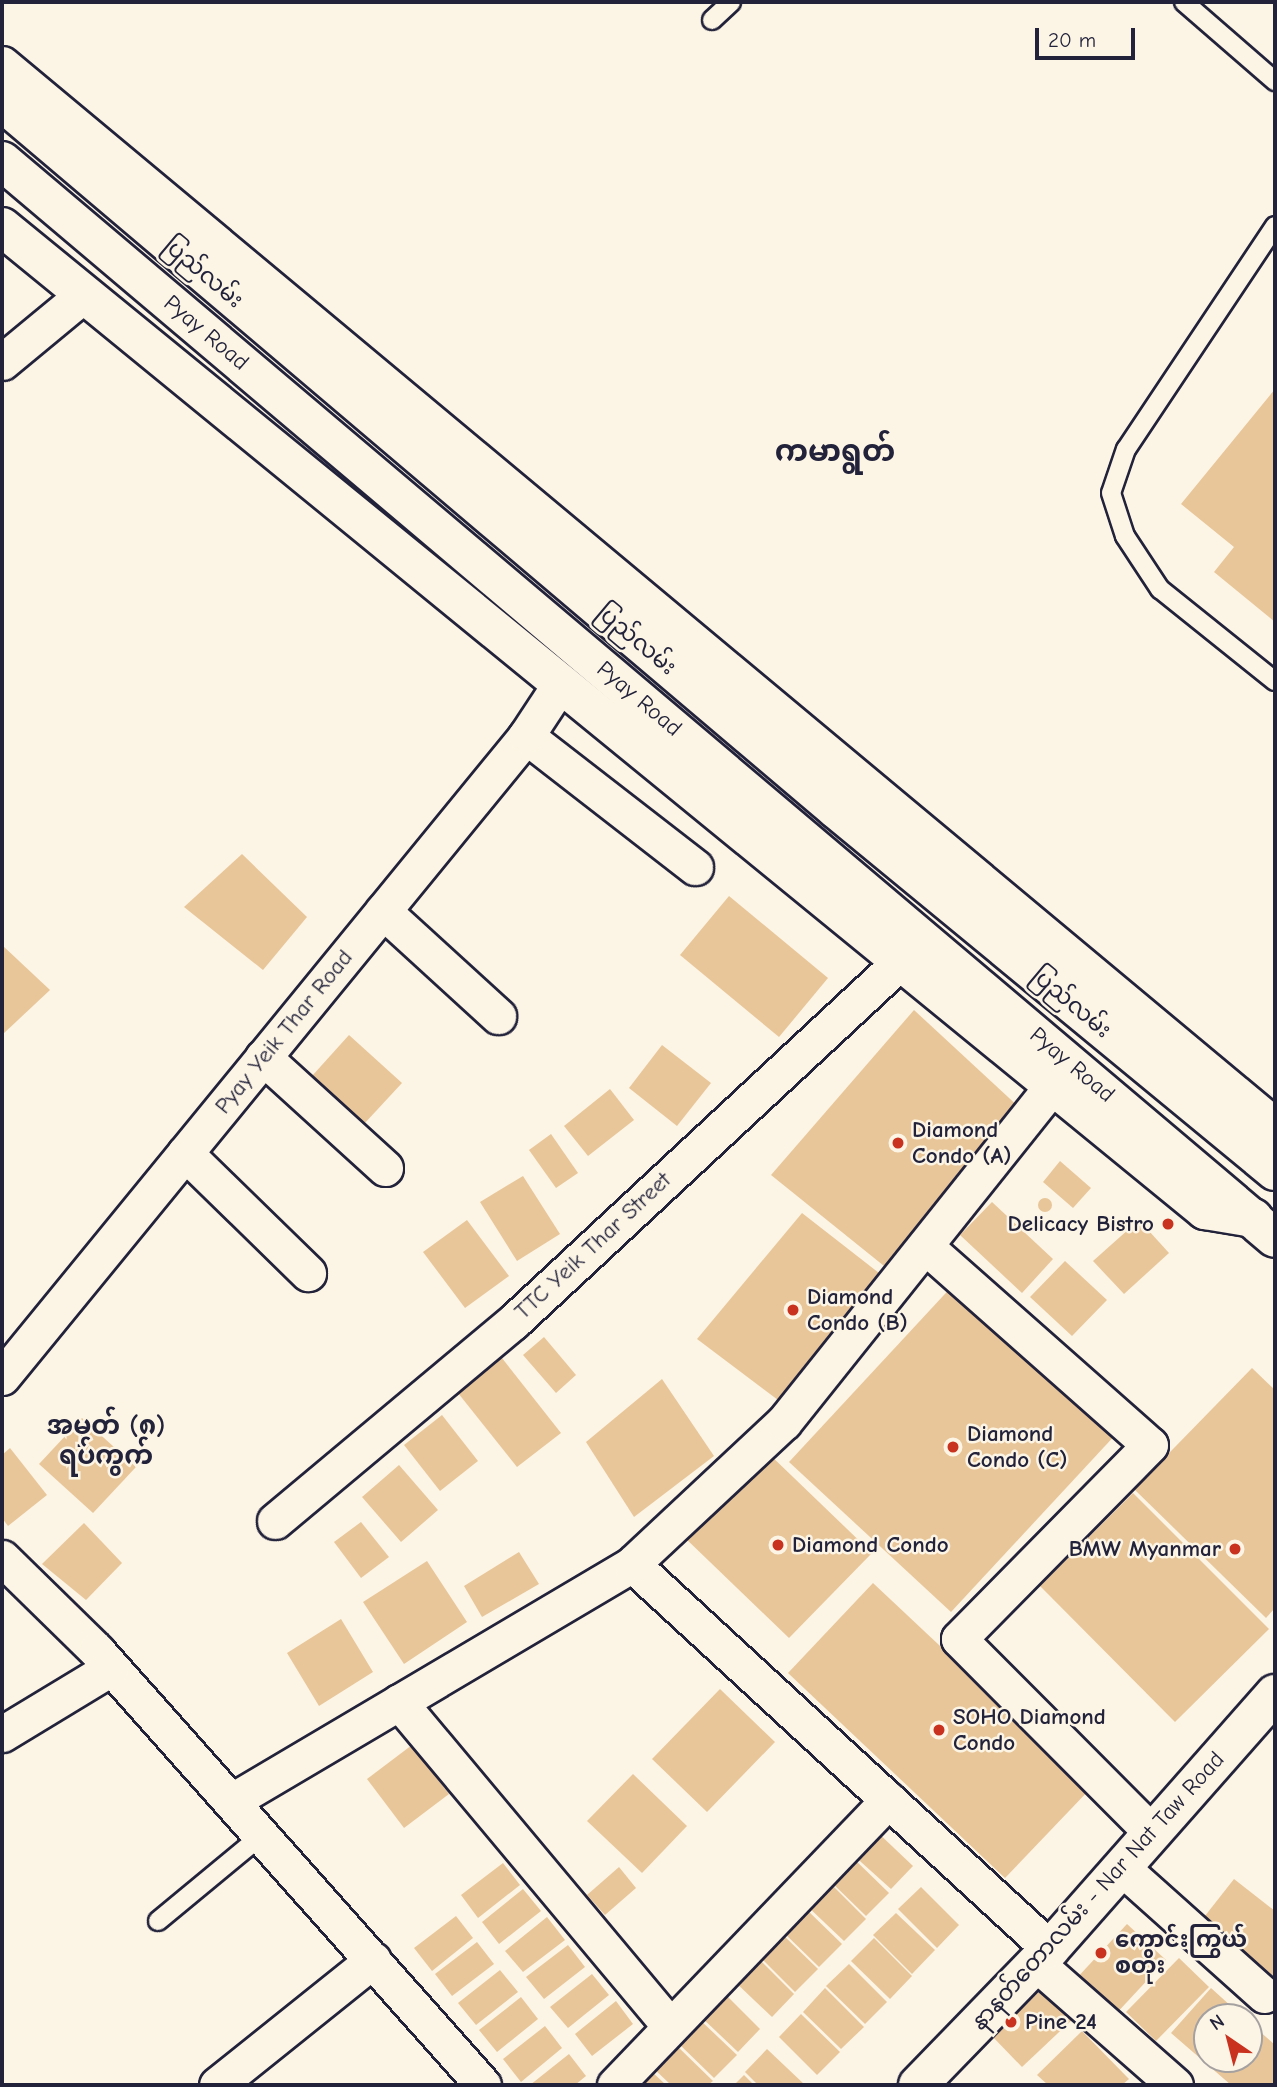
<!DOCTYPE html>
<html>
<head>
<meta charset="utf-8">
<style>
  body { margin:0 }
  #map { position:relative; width:1277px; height:2087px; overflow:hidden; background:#fcf5e5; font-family:"Comic Neue","Noto Sans Myanmar",sans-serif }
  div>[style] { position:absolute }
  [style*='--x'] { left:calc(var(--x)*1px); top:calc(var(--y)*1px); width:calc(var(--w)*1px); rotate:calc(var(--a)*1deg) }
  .building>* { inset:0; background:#e8c699 }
  .round { border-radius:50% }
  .roads { filter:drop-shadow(2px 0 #22223b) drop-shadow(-2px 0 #22223b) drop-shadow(0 2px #22223b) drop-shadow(0 -2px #22223b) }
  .service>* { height:18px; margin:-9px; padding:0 9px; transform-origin:9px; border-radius:9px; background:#fcf5e5 }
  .minor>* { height:35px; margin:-17.5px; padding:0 17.5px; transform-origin:17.5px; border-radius:17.5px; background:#fcf5e5 }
  .secondary>* { height:38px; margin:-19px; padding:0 19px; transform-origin:19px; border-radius:19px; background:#fcf5e5 }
  .primary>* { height:38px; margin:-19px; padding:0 19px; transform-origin:19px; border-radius:19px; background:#fcf5e5 }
  .trunk>* { height:38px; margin:-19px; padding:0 19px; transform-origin:19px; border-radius:19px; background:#fcf5e5 }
  .dots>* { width:19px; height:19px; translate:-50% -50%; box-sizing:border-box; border:4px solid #fcf5e5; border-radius:50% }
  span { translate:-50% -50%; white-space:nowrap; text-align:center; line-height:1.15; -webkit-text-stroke:5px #fcf5e5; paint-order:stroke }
  .street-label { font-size:23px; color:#22223b }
  .poi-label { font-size:23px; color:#22223b; font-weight:700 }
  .left { translate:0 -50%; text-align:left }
  .right { translate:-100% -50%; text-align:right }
  .quarter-label { font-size:26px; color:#22223b; font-weight:700 }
  .district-label { font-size:30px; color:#22223b; font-weight:700 }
  .frame { position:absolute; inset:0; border:4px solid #22223b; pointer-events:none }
  .north { position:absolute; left:1193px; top:2003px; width:70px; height:70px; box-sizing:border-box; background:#fcf5e5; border:2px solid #a5a1a1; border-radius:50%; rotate:325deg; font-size:19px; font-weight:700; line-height:28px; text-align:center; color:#22223b }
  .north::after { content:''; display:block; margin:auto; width:24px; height:32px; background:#c8321e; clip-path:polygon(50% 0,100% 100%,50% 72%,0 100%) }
  .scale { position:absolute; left:1035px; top:28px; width:100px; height:32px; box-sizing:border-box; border:4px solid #22223b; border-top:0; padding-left:9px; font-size:21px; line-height:24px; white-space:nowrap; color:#22223b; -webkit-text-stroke:5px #fcf5e5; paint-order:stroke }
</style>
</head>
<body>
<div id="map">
  <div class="building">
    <div style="clip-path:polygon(1275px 389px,1275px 622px,1214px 572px,1234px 547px,1181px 504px)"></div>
    <div style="clip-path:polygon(242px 854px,307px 917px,263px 970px,184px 907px)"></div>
    <div style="clip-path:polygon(729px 896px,828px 978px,779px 1037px,680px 955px)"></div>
    <div style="clip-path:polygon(2px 945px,50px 990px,2px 1035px)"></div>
    <div style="clip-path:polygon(914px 1010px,1022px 1110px,894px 1274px,771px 1175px)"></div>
    <div style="clip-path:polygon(349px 1035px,402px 1083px,364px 1124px,312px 1076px)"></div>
    <div style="clip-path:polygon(662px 1045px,711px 1083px,677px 1126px,629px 1088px)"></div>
    <div style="clip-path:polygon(610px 1089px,634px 1120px,588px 1156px,564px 1126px)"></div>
    <div style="clip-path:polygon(551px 1134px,578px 1173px,556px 1188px,529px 1150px)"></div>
    <div style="clip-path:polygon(1060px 1161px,1091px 1188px,1073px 1208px,1043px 1182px)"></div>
    <div style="clip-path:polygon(523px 1176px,560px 1234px,517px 1261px,480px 1202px)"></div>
    <div class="round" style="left:1038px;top:1198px;width:14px;height:14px"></div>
    <div style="clip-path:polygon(992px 1202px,1053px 1259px,1022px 1293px,960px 1235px)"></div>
    <div style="clip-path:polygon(802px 1213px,888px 1280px,786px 1406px,697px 1339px)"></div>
    <div style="clip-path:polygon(467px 1220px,509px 1276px,465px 1308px,423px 1252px)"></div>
    <div style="clip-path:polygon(1139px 1220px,1169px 1253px,1124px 1294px,1093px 1261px)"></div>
    <div style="clip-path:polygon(1065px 1261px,1107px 1300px,1072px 1336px,1030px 1297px)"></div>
    <div style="clip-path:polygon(956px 1282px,1118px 1432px,951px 1612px,789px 1462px)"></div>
    <div style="clip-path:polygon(544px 1337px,576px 1375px,556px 1393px,523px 1355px)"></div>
    <div style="clip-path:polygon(502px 1358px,561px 1433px,517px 1467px,458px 1393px)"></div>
    <div style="clip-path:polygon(1252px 1368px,1275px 1390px,1275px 1608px,1266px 1618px,1134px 1489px)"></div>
    <div style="clip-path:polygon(662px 1379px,714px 1456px,634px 1517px,586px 1442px)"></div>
    <div style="clip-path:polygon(442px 1415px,478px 1461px,440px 1491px,404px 1445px)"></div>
    <div style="clip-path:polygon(82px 1418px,136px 1467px,93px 1513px,39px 1464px)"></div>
    <div style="clip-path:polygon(10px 1448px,47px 1495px,8px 1526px,2px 1518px,2px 1455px)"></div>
    <div style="clip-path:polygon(766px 1451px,872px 1553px,789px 1638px,683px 1536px)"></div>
    <div style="clip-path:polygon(399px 1465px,438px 1510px,401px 1542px,362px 1497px)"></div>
    <div style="clip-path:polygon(1133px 1493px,1269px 1629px,1175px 1722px,1040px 1586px)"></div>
    <div style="clip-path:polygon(361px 1522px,389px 1557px,361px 1578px,334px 1542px)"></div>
    <div style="clip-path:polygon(84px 1523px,122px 1563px,86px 1600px,42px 1564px)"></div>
    <div style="clip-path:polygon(519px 1552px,539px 1584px,482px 1617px,464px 1586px)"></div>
    <div style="clip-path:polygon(427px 1561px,467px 1622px,404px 1664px,363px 1602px)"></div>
    <div style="clip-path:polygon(873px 1583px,1091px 1788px,1005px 1878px,788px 1673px)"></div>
    <div style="clip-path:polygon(341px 1619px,373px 1672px,319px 1706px,287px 1653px)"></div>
    <div style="clip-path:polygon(720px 1689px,775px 1742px,707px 1812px,652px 1759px)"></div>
    <div style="clip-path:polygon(412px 1745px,449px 1794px,404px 1828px,367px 1779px)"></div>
    <div style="clip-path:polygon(633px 1774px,687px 1826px,642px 1873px,587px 1821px)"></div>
    <div style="clip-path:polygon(874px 1829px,913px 1866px,891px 1889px,851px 1853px)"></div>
    <div style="clip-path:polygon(850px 1855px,889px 1893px,866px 1916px,827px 1878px)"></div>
    <div style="clip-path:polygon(503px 1863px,520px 1885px,478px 1918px,461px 1895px)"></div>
    <div style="clip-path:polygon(619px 1867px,636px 1888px,605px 1915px,587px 1895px)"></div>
    <div style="clip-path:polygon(1234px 1879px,1275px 1911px,1275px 1978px,1201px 1921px)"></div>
    <div style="clip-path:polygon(828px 1881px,866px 1919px,844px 1941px,805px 1904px)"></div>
    <div style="clip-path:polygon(921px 1887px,959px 1925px,937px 1948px,898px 1909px)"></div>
    <div style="clip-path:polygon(523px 1889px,541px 1911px,499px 1944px,482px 1922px)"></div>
    <div style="clip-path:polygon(803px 1906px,842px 1944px,819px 1967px,780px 1929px)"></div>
    <div style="clip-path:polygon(896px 1913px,935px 1950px,912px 1974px,873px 1935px)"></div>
    <div style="clip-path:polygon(456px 1916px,473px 1938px,432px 1971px,414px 1948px)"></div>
    <div style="clip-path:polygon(547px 1917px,565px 1940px,523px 1972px,505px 1951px)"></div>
    <div style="clip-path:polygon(1127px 1924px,1166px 1960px,1114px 2016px,1075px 1980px)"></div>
    <div style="clip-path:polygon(779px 1931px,818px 1969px,795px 1992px,757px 1954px)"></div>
    <div style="clip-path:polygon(874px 1938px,912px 1976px,890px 1999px,851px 1961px)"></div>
    <div style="clip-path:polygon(477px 1942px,494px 1964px,452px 1996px,435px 1974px)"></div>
    <div style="clip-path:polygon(568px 1945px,585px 1967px,544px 1999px,526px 1977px)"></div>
    <div style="clip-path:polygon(756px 1956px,794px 1994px,772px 2017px,733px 1980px)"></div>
    <div style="clip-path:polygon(1179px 1958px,1209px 1987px,1156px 2041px,1126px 2012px)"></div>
    <div style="clip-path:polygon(849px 1964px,887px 2002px,865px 2024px,826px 1986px)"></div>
    <div style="clip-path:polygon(500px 1970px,518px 1992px,476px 2025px,458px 2003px)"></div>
    <div style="clip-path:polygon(592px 1974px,609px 1995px,568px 2028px,550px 2007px)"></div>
    <div style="clip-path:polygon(1043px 1985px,1074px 2018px,1022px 2067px,990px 2034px)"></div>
    <div style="clip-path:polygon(825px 1988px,864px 2027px,841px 2049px,803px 2012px)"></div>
    <div style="clip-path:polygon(1211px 1988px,1243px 2017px,1207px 2017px,1207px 2059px,1249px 2059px,1249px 2022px,1275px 2045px,1275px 2085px,1231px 2085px,1171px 2033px)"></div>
    <div style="clip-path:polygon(722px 1991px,760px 2029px,738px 2052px,699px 2015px)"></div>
    <div style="clip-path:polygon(521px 1997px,538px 2019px,497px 2052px,479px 2030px)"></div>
    <div style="clip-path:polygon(616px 2001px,633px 2024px,592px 2056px,575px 2034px)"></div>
    <div style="clip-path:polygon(801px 2014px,840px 2052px,817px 2075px,779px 2037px)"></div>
    <div style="clip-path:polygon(698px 2018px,737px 2055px,714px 2078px,676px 2041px)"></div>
    <div style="clip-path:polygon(545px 2026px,562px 2048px,521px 2082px,503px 2059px)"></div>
    <div style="clip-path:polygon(1082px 2031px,1129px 2079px,1122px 2085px,1048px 2085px,1037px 2075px)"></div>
    <div style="clip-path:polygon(674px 2043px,713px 2081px,708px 2085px,671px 2085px,651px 2066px)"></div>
    <div style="clip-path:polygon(767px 2049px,805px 2085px,758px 2085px,745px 2072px)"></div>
    <div style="clip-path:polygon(569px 2054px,586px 2076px,575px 2085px,530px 2085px)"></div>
    <div style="clip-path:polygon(649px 2069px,666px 2085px,633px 2085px)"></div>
    <div style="clip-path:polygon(744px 2075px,754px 2085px,734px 2085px)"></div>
  </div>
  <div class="roads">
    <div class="service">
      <div style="--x:1184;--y:2;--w:121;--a:41"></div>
      <div style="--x:712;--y:20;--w:26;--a:-43"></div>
      <div style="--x:1275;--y:226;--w:268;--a:123.7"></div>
      <div style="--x:1126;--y:449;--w:46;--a:108.8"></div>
      <div style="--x:1111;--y:493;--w:45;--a:72"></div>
      <div style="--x:1125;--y:536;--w:64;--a:56.6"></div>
      <div style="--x:1160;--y:589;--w:147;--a:38.7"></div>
      <div style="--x:158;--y:1921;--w:135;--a:-39.6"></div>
    </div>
    <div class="minor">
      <div style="--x:2;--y:362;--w:105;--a:-39.6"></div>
      <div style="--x:526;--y:736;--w:214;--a:37.8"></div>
      <div style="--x:383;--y:911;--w:156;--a:42.4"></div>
      <div style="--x:263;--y:1057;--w:165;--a:42.3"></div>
      <div style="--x:185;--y:1153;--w:172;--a:44.3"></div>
      <div style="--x:925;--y:1246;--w:300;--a:41.5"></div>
      <div style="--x:1150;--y:1445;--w:272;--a:134.6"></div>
      <div style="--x:959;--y:1639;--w:274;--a:45.1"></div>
      <div style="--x:2;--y:1377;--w:828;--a:-50.73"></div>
      <div style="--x:526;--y:736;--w:64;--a:-56.6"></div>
      <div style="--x:275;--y:1521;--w:310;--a:-39.9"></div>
      <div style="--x:513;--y:1322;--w:531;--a:-42.94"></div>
      <div style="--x:2;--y:1558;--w:132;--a:44.4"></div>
      <div style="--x:96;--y:1650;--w:582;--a:48.34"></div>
      <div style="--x:632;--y:1564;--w:568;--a:42.65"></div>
      <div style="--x:399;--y:1702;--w:422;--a:50.1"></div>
      <div style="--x:2;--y:1734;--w:127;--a:-31.2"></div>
      <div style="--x:232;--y:1801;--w:465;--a:-30.6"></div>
      <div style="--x:632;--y:1564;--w:208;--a:-43.1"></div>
      <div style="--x:784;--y:1422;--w:433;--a:-51.4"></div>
      <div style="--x:1121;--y:1867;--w:192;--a:41.8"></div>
      <div style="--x:1036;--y:1963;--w:185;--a:41.3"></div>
      <div style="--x:217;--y:2085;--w:200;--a:-38.7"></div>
      <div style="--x:615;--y:2085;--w:395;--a:-46.2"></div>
    </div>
    <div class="secondary">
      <div style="--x:918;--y:2085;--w:190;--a:-45.9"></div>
      <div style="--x:1050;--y:1949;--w:340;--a:-48.6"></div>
    </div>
    <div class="primary">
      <div style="--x:2;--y:66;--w:1658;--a:39.84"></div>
      <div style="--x:2;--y:227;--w:1554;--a:39.25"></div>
      <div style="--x:1205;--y:1210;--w:49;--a:9.5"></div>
    </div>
    <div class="trunk">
      <div style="--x:2;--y:102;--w:1093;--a:40.29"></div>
      <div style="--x:836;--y:809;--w:569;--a:39.51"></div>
      <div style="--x:2;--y:161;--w:1667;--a:40.23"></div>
    </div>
  </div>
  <div class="dots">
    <div style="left:898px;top:1143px;background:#c8321e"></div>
    <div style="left:1168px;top:1224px;background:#c8321e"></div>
    <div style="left:793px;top:1310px;background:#c8321e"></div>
    <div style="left:953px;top:1447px;background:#c8321e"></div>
    <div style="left:778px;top:1545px;background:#c8321e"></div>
    <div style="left:1235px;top:1549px;background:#c8321e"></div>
    <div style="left:939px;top:1730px;background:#c8321e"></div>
    <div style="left:1101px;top:1953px;background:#c8321e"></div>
    <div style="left:1011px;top:2022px;background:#c8321e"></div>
  </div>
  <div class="street-label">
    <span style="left:203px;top:273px;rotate:40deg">ပြည်လမ်း</span>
    <span style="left:206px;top:333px;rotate:40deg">Pyay Road</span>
    <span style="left:636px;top:640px;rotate:40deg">ပြည်လမ်း</span>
    <span style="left:639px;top:699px;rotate:40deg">Pyay Road</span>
    <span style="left:1071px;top:1003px;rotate:40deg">ပြည်လမ်း</span>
    <span style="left:284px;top:1032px;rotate:-51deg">Pyay Yeik Thar Road</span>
    <span style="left:1072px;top:1065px;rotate:40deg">Pyay Road</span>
    <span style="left:593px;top:1246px;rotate:-43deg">TTC Yeik Thar Street</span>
    <span style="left:1098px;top:1891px;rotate:-48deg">နာနတ်တောလမ်း - Nar Nat Taw Road</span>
  </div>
  <div class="poi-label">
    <span class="left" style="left:912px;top:1143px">Diamond<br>Condo (A)</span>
    <span class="right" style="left:1154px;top:1224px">Delicacy Bistro</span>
    <span class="left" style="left:807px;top:1310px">Diamond<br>Condo (B)</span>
    <span class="left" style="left:967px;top:1447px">Diamond<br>Condo (C)</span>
    <span class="left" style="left:792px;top:1545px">Diamond Condo</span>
    <span class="right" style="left:1221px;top:1549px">BMW Myanmar</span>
    <span class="left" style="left:953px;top:1730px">SOHO Diamond<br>Condo</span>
    <span class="left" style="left:1115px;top:1953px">ကောင်းကြွယ်<br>စတိုး</span>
    <span class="left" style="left:1025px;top:2022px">Pine 24</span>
  </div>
  <div class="quarter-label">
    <span style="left:106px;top:1442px">အမှတ် (၈)<br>ရပ်ကွက်</span>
  </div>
  <div class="district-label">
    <span style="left:835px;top:452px">ကမာရွတ်</span>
  </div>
  <div class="frame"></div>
  <div class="north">N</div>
  <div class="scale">20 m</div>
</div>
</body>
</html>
